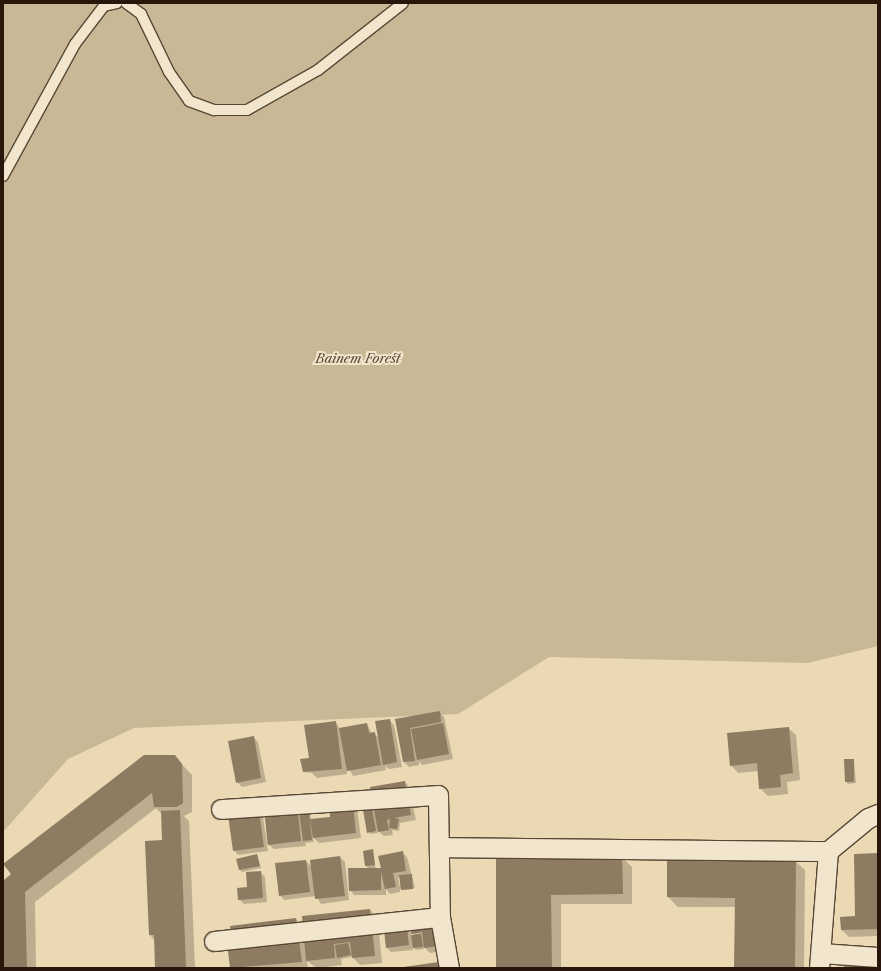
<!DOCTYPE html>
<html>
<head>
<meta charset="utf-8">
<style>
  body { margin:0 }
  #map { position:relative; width:881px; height:971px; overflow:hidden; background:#ead9b2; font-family:"Libre Caslon Text",serif }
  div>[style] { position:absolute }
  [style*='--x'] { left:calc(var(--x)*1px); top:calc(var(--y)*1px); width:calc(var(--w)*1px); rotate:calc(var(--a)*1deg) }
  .green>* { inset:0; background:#c9b896 }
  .shadow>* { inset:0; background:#0003 }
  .building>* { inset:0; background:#8d7b62 }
  .roads { filter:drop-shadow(1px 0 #584735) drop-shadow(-1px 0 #584735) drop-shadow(0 1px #584735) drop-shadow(0 -1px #584735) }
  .lane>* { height:10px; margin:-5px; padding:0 5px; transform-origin:5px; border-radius:5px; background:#f1e6cd }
  .street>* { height:19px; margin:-9.5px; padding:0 9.5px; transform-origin:9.5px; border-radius:9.5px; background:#f1e6cd }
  span { translate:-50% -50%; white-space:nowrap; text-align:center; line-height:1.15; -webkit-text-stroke:4px #f1e6cd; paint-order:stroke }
  .park-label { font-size:13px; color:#584735; font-style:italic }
  .frame { position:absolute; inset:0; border:4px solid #28160b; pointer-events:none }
</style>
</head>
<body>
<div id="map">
  <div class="green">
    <div style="clip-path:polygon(3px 3px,878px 3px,878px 646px,808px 663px,549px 657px,458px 714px,134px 728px,68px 759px,3px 832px)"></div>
  </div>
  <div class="shadow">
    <div style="clip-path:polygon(439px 712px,444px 717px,453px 759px,422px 765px,419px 761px,419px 765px,409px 767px,404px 762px,397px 720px)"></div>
    <div style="clip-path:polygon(389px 720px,394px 725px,402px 767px,389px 769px,385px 766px,386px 770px,353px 776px,347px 765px,347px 774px,317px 778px,312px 773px,304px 772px,335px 722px,340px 729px,367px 724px,372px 734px,379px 737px)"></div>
    <div style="clip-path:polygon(788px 728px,796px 735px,800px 780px,787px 782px,788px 794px,768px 796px,760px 788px,759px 771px,738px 773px,731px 765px)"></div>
    <div style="clip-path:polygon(253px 737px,258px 742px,266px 782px,242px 787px,237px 782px)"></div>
    <div style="clip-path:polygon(174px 756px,192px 775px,192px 812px,184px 816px,189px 821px,195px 968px,156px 968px,155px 941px,150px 935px,146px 842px,163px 841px,162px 814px,156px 808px,35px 902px,36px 968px,3px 968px,3px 882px)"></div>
    <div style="clip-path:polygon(854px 760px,856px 783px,848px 784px,846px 781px)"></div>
    <div style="clip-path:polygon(405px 782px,409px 787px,416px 820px,400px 823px,399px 831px,392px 830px,393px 835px,384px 836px,377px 830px,378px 833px,370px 834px,362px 799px)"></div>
    <div style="clip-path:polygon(356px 802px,361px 838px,319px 843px,313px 837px,314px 842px,305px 843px,306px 846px,274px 849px,267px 843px,265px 810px,309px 806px,311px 820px,331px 818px)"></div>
    <div style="clip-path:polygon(259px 812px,263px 817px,268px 851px,238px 855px,234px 850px)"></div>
    <div style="clip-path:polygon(evenodd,372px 851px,376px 869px,382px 869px,402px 852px,407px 857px,415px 888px,402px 890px,400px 888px,400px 892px,390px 894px,386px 889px,386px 895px,354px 895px,350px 890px,369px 869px,366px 866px,372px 851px,400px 877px,401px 887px,400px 887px,398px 878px,400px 877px)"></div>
    <div style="clip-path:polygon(878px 854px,878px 936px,849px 937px,842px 930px,856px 917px)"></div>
    <div style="clip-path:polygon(257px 855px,261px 868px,242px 872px,240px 870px,238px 860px)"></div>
    <div style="clip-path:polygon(340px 857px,345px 862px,349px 900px,321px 904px,316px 896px,284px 900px,280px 895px,306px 861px,312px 867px)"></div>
    <div style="clip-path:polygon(497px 857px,622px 857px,632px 867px,632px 904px,561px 904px,561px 968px,497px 968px)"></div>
    <div style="clip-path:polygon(795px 861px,805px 870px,804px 968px,735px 968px,736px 907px,678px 907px,668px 897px)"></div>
    <div style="clip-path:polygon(260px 872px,265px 877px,267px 902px,244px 904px,239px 899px)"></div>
    <div style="clip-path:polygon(370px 910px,375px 915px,407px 916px,409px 931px,412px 936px,415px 936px,412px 933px,409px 913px,451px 950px,430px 953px,424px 947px,424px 949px,416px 950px,413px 947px,413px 950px,391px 952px,387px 948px,385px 934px,379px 933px,382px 963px,360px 965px,352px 957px,341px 959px,342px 965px,317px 968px,307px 961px,308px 968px,231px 968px,228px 943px,296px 919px,304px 928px)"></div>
    <div style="clip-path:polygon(865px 960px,873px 968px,845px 968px)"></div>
  </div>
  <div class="building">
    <div style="clip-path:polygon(440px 711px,441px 722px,410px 728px,415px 761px,403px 762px,395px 719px)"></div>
    <div style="clip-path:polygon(390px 719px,397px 762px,383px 765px,375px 721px)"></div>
    <div style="clip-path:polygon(336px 721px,342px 769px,303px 772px,300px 759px,309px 758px,304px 725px)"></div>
    <div style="clip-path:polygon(367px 723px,369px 733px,375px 732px,381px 765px,347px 771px,339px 728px)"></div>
    <div style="clip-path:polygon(443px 723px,449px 754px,417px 760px,411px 729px)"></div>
    <div style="clip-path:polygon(789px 727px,793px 773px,780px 775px,781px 787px,759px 789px,757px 763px,730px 766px,727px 733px)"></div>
    <div style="clip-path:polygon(254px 736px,261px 778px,236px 783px,228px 741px)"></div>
    <div style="clip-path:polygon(144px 755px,175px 755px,182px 764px,183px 803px,177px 807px,154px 807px,152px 793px,25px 892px,27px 968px,3px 968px,3px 881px,11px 874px,3px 864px)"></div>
    <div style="clip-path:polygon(844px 759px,854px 759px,854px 782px,845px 782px)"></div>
    <div style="clip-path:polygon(405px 781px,411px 815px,394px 818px,399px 819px,397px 829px,389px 828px,390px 819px,387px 820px,389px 830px,378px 832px,370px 787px)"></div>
    <div style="clip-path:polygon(352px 796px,356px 833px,313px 838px,310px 819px,330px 817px,328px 799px)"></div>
    <div style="clip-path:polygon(370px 797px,376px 831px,367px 833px,361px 798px)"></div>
    <div style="clip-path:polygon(308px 803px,312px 840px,303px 841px,298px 804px)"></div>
    <div style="clip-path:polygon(297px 805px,301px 841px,268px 845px,264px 809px)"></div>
    <div style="clip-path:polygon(180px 810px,186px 968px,155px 968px,154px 935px,149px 935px,145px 841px,162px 840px,161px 811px)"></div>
    <div style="clip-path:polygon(259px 811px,264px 847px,233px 851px,228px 815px)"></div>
    <div style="clip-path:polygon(373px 849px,375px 865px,365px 866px,363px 851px)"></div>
    <div style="clip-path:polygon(403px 851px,406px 871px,393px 873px,396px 887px,385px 889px,381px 872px,381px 890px,349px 891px,348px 868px,381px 868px,378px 856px)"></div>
    <div style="clip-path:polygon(878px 853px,878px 929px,841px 930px,840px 917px,855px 916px,854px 854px)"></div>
    <div style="clip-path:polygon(257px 854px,260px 866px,239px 870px,236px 859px)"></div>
    <div style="clip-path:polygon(340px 856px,345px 896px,315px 899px,310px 860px)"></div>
    <div style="clip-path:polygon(496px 856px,622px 856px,623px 894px,551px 895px,552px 968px,496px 968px)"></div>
    <div style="clip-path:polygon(667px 859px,796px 860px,795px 968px,734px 968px,735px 898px,667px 897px)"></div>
    <div style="clip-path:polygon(306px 860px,310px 892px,279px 896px,275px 863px)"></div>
    <div style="clip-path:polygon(261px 871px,263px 898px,238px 900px,237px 888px,247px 887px,246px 872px)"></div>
    <div style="clip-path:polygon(412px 874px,413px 889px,401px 890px,399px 875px)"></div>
    <div style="clip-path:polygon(442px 907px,447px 945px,424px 948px,422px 932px,411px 934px,408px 912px)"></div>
    <div style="clip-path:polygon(370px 909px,375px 956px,352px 958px,350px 942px,334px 944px,335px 958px,306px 961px,302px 916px)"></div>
    <div style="clip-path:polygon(296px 918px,302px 962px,230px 968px,227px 942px,232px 941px,230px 926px)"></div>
    <div style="clip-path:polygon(407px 928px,409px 945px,386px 948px,384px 930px)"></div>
    <div style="clip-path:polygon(421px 934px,423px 947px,413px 948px,411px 935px)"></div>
    <div style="clip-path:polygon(348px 943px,351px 955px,337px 958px,335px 945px)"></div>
    <div style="clip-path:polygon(865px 959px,866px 968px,844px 968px,844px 962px)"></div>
    <div style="clip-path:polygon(439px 962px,440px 968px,403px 968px,403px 967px)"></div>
  </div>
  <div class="roads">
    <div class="lane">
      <div style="--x:126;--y:3;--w:19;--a:36"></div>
      <div style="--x:141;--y:14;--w:64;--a:64.2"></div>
      <div style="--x:169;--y:72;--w:35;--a:55"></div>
      <div style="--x:189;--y:101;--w:27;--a:20"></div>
      <div style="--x:214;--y:110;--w:33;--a:0"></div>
      <div style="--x:247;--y:110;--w:81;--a:-29.4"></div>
      <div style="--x:318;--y:70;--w:108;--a:-38.2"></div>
      <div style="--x:3;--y:176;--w:150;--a:-61.4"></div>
      <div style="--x:75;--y:44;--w:48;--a:-52.7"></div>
      <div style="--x:104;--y:6;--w:13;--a:-13"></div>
    </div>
    <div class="street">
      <div style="--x:221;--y:809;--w:217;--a:-3.7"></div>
      <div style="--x:438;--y:795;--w:122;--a:89.1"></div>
      <div style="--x:440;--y:917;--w:52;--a:80"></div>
      <div style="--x:439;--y:847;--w:389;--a:0.6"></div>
      <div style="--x:828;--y:851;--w:52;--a:-39.5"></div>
      <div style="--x:868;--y:818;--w:11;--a:-22"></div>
      <div style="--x:214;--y:941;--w:227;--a:-6.1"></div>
      <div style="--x:821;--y:953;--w:57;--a:4"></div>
      <div style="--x:819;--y:968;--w:117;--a:-85.6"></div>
    </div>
  </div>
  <div class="park-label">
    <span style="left:358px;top:358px">Bainem Forest</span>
  </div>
  <div class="frame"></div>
</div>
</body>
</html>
